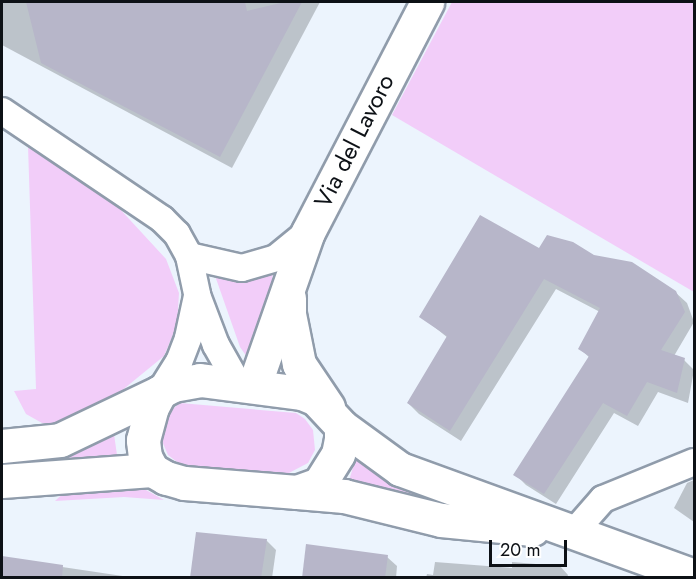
<!DOCTYPE html>
<html>
<head>
<meta charset="utf-8">
<style>
  body { margin:0 }
  #map { position:relative; width:696px; height:579px; overflow:hidden; background:#ecf4fd; font-family:Jost,sans-serif }
  div>[style] { position:absolute }
  [style*='--x'] { left:calc(var(--x)*1px); top:calc(var(--y)*1px); width:calc(var(--w)*1px); rotate:calc(var(--a)*1deg) }
  .green>* { inset:0; background:#f2cdf9 }
  .shadow>* { inset:0; background:#0003 }
  .building>* { inset:0; background:#b7b6c9 }
  .roads { filter:drop-shadow(2px 0 #909cab) drop-shadow(-2px 0 #909cab) drop-shadow(0 2px #909cab) drop-shadow(0 -2px #909cab) }
  .street>* { height:26px; margin:-13px; padding:0 13px; transform-origin:13px; border-radius:13px; background:#fff }
  .secondary>* { height:33px; margin:-16.5px; padding:0 16.5px; transform-origin:16.5px; border-radius:16.5px; background:#fff }
  span { translate:-50% -50%; white-space:nowrap; text-align:center; line-height:1.15; -webkit-text-stroke:4.5px #fff; paint-order:stroke }
  .street-label { font-size:24px; color:#0d1116 }
  .frame { position:absolute; inset:0; border:3px solid #0d1116; pointer-events:none }
  .scale { position:absolute; left:489px; top:540px; width:78px; height:27px; box-sizing:border-box; border:3px solid #0d1116; border-top:0; padding-left:8px; font-size:18px; line-height:21px; white-space:nowrap; color:#0d1116; -webkit-text-stroke:4px #fff; paint-order:stroke }
</style>
</head>
<body>
<div id="map">
  <div class="green">
    <div style="clip-path:polygon(452px 2px,694px 2px,694px 292px,392px 115px)"></div>
    <div style="clip-path:polygon(28px 146px,39px 148px,119px 208px,166px 259px,179px 293px,177px 325px,164px 356px,120px 392px,58px 424px,42px 423px,26px 414px,14px 391px,36px 389px)"></div>
    <div style="clip-path:polygon(213px 270px,247px 279px,273px 273px,260px 356px,249px 360px,240px 347px)"></div>
    <div style="clip-path:polygon(180px 403px,296px 413px,305px 419px,313px 430px,315px 450px,308px 463px,285px 475px,181px 465px,168px 455px,162px 441px,165px 415px)"></div>
    <div style="clip-path:polygon(114px 434px,117px 455px,16px 470px,2px 470px,2px 461px,59px 457px)"></div>
    <div style="clip-path:polygon(357px 454px,472px 509px,348px 484px)"></div>
    <div style="clip-path:polygon(137px 485px,164px 500px,124px 497px,55px 501px,70px 487px)"></div>
  </div>
  <div class="shadow">
    <div style="clip-path:polygon(2px 2px,320px 2px,232px 168px,2px 45px)"></div>
    <div style="clip-path:polygon(539px 250px,594px 257px,675px 292px,687px 303px,694px 322px,674px 356px,684px 360px,694px 370px,688px 403px,658px 392px,638px 426px,614px 413px,556px 504px,526px 485px,515px 474px,590px 358px,580px 349px,600px 312px,556px 289px,461px 441px,419px 414px,408px 403px,448px 338px,421px 316px)"></div>
    <div style="clip-path:polygon(694px 480px,694px 522px,674px 508px,687px 483px)"></div>
    <div style="clip-path:polygon(266px 540px,276px 550px,272px 578px,192px 578px)"></div>
    <div style="clip-path:polygon(387px 557px,397px 566px,396px 578px,304px 578px)"></div>
    <div style="clip-path:polygon(2px 558px,136px 578px,2px 578px)"></div>
    <div style="clip-path:polygon(435px 562px,512px 568px,512px 562px,560px 566px,568px 575px,567px 578px,426px 578px,427px 574px,433px 575px)"></div>
  </div>
  <div class="building">
    <div style="clip-path:polygon(26px 2px,245px 2px,247px 11px,285px 2px,302px 2px,220px 157px,41px 63px)"></div>
    <div style="clip-path:polygon(480px 215px,539px 248px,547px 235px,573px 242px,594px 255px,632px 262px,676px 291px,685px 312px,661px 350px,685px 358px,677px 393px,647px 382px,627px 416px,603px 403px,544px 494px,513px 475px,589px 356px,578px 349px,600px 308px,544px 279px,450px 431px,407px 403px,447px 336px,419px 317px)"></div>
    <div style="clip-path:polygon(196px 532px,267px 539px,261px 578px,190px 578px)"></div>
    <div style="clip-path:polygon(306px 544px,388px 555px,385px 578px,302px 578px)"></div>
    <div style="clip-path:polygon(2px 556px,63px 565px,62px 578px,2px 578px)"></div>
  </div>
  <div class="roads">
    <div class="street">
      <div style="--x:2;--y:111;--w:193;--a:34"></div>
      <div style="--x:162;--y:219;--w:21;--a:45"></div>
      <div style="--x:177;--y:234;--w:25;--a:61"></div>
      <div style="--x:189;--y:256;--w:40;--a:78"></div>
      <div style="--x:197;--y:295;--w:53;--a:69.2"></div>
      <div style="--x:216;--y:345;--w:45;--a:60.6"></div>
      <div style="--x:189;--y:256;--w:54;--a:12.8"></div>
      <div style="--x:242;--y:268;--w:35;--a:-16"></div>
      <div style="--x:276;--y:258;--w:41;--a:-39.1"></div>
      <div style="--x:160;--y:392;--w:36;--a:-58"></div>
      <div style="--x:179;--y:362;--w:26;--a:-69"></div>
      <div style="--x:188;--y:338;--w:43;--a:-77.9"></div>
      <div style="--x:574;--y:532;--w:44;--a:-48.7"></div>
      <div style="--x:603;--y:499;--w:98;--a:-22.1"></div>
    </div>
    <div class="secondary">
      <div style="--x:289;--y:298;--w:16;--a:90"></div>
      <div style="--x:289;--y:314;--w:51;--a:78.7"></div>
      <div style="--x:299;--y:364;--w:52;--a:56"></div>
      <div style="--x:200;--y:380;--w:103;--a:7.3"></div>
      <div style="--x:302;--y:393;--w:15;--a:23"></div>
      <div style="--x:316;--y:399;--w:37;--a:47"></div>
      <div style="--x:341;--y:426;--w:13;--a:90"></div>
      <div style="--x:341;--y:439;--w:15;--a:101"></div>
      <div style="--x:338;--y:454;--w:36;--a:122"></div>
      <div style="--x:319;--y:484;--w:23;--a:160"></div>
      <div style="--x:297;--y:492;--w:113;--a:-175.4"></div>
      <div style="--x:184;--y:483;--w:19;--a:-164"></div>
      <div style="--x:166;--y:478;--w:16;--a:-150"></div>
      <div style="--x:152;--y:470;--w:15;--a:-118"></div>
      <div style="--x:145;--y:457;--w:17;--a:-97"></div>
      <div style="--x:143;--y:440;--w:34;--a:-75"></div>
      <div style="--x:152;--y:407;--w:17;--a:-62"></div>
      <div style="--x:160;--y:392;--w:15;--a:-28"></div>
      <div style="--x:173;--y:385;--w:27;--a:-10"></div>
      <div style="--x:254;--y:386;--w:163;--a:-70.7"></div>
      <div style="--x:308;--y:232;--w:259;--a:-62.6"></div>
      <div style="--x:341;--y:426;--w:73;--a:36.1"></div>
      <div style="--x:400;--y:469;--w:313;--a:20"></div>
      <div style="--x:2;--y:446;--w:58;--a:-5.9"></div>
      <div style="--x:60;--y:440;--w:111;--a:-25.6"></div>
      <div style="--x:2;--y:481;--w:150;--a:-4.2"></div>
      <div style="--x:297;--y:492;--w:47;--a:4.9"></div>
      <div style="--x:344;--y:496;--w:100;--a:13.9"></div>
      <div style="--x:441;--y:520;--w:92;--a:5.6"></div>
    </div>
  </div>
  <div class="street-label">
    <span style="left:354px;top:141px;rotate:-63deg">Via del Lavoro</span>
  </div>
  <div class="frame"></div>
  <div class="scale">20 m</div>
</div>
</body>
</html>
